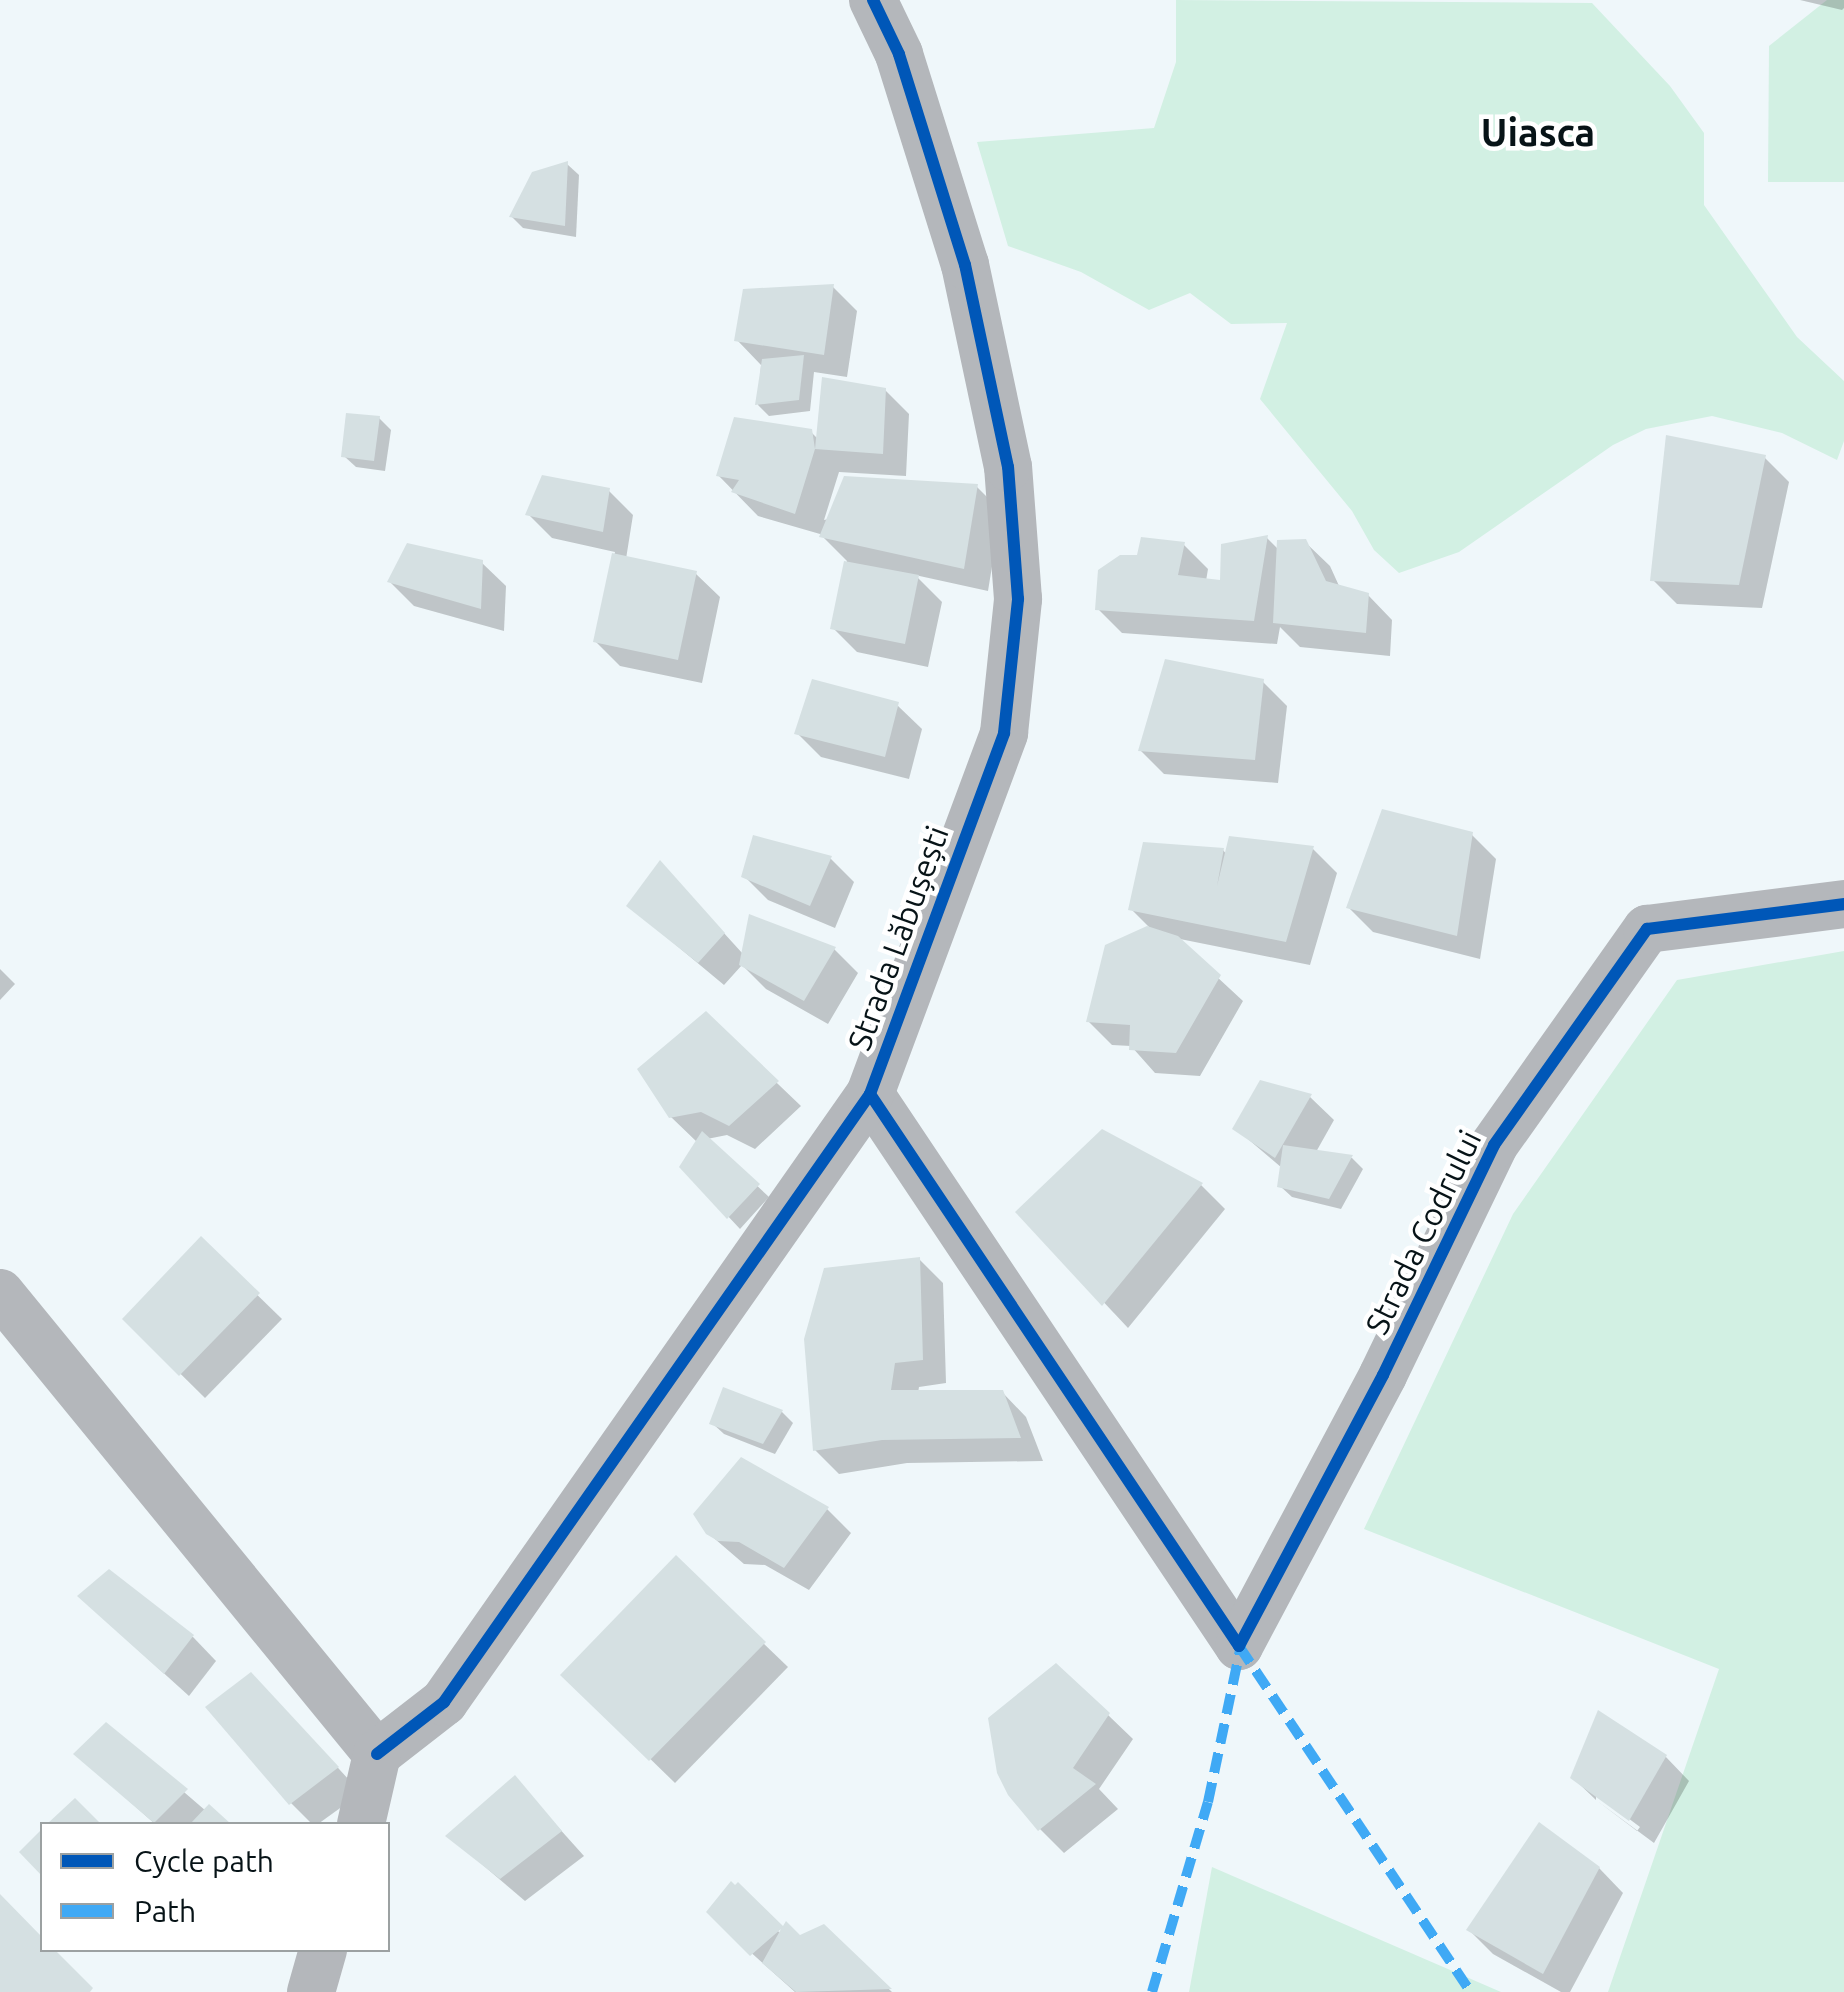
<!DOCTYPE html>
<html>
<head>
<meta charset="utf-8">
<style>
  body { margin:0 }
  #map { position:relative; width:1844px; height:1992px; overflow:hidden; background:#eff7fa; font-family:Ubuntu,sans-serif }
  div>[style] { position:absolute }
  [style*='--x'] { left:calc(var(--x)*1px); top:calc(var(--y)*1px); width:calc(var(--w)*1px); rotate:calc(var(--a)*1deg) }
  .green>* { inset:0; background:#d2f0e3 }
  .shadow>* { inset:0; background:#0003 }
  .building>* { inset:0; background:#d5e0e2 }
  .street>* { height:48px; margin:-24px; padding:0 24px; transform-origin:24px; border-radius:24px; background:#b4b7bb }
  .quiet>* { height:10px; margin-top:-5px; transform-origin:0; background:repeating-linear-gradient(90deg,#3fa9f5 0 20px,transparent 0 30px) }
  .cycleway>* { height:12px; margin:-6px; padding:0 6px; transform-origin:6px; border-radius:6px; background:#0057b8 }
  span { translate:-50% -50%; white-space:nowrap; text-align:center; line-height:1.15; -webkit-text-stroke:9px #fff; paint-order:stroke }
  .street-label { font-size:32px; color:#071317 }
  .quarter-label { font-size:38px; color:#071317; font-weight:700 }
  .legend { position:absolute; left:40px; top:1822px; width:350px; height:130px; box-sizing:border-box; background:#fff; border:2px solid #9ca1a2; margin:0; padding:12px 18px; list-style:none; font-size:30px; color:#071317 }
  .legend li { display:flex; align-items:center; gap:20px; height:50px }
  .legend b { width:50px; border:2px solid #9ca1a2 }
</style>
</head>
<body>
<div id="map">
  <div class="green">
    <div style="clip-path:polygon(1176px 0,1592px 3px,1670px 86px,1704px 133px,1704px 205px,1797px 337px,1844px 381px,1844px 441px,1837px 460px,1782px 433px,1712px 416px,1646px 429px,1613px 445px,1459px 552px,1399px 573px,1374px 550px,1352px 511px,1260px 399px,1287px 323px,1231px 324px,1190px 293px,1149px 310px,1081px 272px,1008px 246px,977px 142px,1154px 128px,1176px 62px)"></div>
    <div style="clip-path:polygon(1827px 0,1844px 0,1844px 182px,1768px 182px,1769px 46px)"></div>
    <div style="clip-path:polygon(1844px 951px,1844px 1992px,1608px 1992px,1719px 1669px,1364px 1529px,1513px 1214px,1677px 980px)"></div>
    <div style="clip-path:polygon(1212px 1867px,1501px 1992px,1189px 1992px)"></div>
  </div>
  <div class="shadow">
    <div style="clip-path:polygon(1800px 0,1844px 0,1844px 8px,1842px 10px)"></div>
    <div style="clip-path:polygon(567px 164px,579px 175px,576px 237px,523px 228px,512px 217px)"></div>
    <div style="clip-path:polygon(833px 287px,857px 311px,847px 377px,814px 372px,810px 411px,769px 416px,758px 405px,761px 365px,737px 340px)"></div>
    <div style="clip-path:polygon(885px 390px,909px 414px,906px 476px,839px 472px,824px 520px,977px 487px,1001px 511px,988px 591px,915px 575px,942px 602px,928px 667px,857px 652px,833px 628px,847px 561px,820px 534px,758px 516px,718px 475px,811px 432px,818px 439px)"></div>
    <div style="clip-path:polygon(379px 418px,391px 430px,385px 471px,356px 467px,344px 456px)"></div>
    <div style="clip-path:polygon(1765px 458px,1789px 482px,1762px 608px,1677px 604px,1653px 580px)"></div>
    <div style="clip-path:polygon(609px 491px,633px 515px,626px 559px,695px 573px,720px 597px,702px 683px,620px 666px,596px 642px,615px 552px,552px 538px,528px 514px)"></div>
    <div style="clip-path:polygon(1267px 538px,1279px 550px,1305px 542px,1330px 566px,1340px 588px,1368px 595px,1392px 620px,1390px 656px,1300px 647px,1280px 627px,1277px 644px,1122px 633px,1098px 609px,1140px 558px,1184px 545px,1208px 569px,1206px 581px,1223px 583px)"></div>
    <div style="clip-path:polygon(481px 562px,506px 586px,504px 631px,414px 606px,390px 582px)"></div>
    <div style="clip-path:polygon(1263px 682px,1287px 706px,1278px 783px,1164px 774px,1140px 750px)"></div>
    <div style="clip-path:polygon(897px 705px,922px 729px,909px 779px,821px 757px,797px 733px)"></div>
    <div style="clip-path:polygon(1471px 834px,1496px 859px,1480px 959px,1373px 932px,1349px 908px)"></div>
    <div style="clip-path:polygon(1313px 849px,1337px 873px,1310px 965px,1175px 938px,1243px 1001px,1200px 1076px,1155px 1073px,1131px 1046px,1112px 1045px,1088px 1021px,1150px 928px,1131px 909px,1223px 850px,1227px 855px)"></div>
    <div style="clip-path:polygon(830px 858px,854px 882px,835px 928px,768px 900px,744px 876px)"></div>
    <div style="clip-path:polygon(683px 888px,743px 954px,834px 949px,858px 973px,828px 1024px,766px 989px,742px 965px,724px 985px,629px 906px)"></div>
    <div style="clip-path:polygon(0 969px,15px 984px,0 1000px)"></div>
    <div style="clip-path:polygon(706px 1015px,801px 1106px,755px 1149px,727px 1135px,707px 1139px,769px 1197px,740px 1229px,682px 1167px,698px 1143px,671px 1117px)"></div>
    <div style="clip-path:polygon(1310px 1097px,1334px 1120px,1316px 1152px,1352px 1158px,1363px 1169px,1341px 1209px,1292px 1197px,1280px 1186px,1282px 1168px,1235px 1128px)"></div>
    <div style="clip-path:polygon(1201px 1185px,1225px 1209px,1128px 1328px,1019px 1212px)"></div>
    <div style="clip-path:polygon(201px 1240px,282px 1319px,205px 1398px,125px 1319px)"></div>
    <div style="clip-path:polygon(919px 1259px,943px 1283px,946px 1383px,919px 1387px,918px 1393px,1002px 1392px,1026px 1417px,1043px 1461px,907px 1463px,839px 1474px,815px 1450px)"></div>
    <div style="clip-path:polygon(724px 1390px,782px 1412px,793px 1423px,775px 1454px,724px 1434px,712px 1423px)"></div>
    <div style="clip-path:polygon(827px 1509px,851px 1533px,809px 1590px,765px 1565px,744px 1564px,708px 1533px)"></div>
    <div style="clip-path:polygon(676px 1559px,788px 1667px,675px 1783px,564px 1675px)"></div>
    <div style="clip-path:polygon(105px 1620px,193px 1637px,216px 1661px,189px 1696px)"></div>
    <div style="clip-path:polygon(275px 1699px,361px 1793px,318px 1824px,312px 1824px,291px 1803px)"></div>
    <div style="clip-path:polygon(1108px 1715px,1133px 1739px,1099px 1789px,1118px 1809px,1064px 1853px,1040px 1829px,1000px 1773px)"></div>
    <div style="clip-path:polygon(106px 1725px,206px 1811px,210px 1807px,228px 1824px,155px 1824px,76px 1754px)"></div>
    <div style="clip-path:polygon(1665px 1756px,1689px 1781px,1654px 1843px,1596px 1800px,1637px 1831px,1640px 1827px,1596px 1794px,1596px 1800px,1573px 1778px)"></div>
    <div style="clip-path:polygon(514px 1778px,584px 1856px,525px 1901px,449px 1836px)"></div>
    <div style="clip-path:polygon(1599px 1868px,1623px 1893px,1570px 1992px,1561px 1992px,1493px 1954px,1469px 1930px)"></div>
    <div style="clip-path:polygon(731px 1885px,781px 1934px,799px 1938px,823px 1927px,892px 1992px,795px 1992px,737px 1940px)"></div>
  </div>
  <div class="building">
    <div style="clip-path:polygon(568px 161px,565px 226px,509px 217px,532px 172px)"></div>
    <div style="clip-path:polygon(834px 284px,824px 355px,734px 341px,743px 289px)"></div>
    <div style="clip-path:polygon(804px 355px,799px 400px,755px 405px,762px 359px)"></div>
    <div style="clip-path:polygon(822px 377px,886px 388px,883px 454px,815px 449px)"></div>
    <div style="clip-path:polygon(346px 413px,380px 416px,374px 461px,341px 457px)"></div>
    <div style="clip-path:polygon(734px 417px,812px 429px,815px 449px,795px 514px,731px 492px,739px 480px,716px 476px)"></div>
    <div style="clip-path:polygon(1666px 435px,1766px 455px,1739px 585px,1650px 581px)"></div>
    <div style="clip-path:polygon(542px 475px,610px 488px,603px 532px,525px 515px)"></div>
    <div style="clip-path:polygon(844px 476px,978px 484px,964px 569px,819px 537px)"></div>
    <div style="clip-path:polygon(1268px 535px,1254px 621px,1095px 610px,1098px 570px,1120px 555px,1137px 555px,1141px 537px,1185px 542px,1178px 575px,1220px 580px,1221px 544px)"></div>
    <div style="clip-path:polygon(1306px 539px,1326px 581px,1369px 593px,1366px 633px,1273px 623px,1277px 540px)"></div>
    <div style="clip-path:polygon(407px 543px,483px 560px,481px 609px,387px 582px)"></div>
    <div style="clip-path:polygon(612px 553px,697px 571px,678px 660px,593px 642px)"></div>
    <div style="clip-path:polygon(844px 561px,919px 575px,905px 644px,830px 629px)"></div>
    <div style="clip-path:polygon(1165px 659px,1264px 679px,1255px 760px,1138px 751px)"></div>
    <div style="clip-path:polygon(812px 679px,899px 702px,885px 757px,794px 734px)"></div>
    <div style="clip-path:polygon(1382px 809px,1473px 832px,1457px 936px,1346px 908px)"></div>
    <div style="clip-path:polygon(753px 835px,832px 856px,810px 906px,741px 877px)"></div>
    <div style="clip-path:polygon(1229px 836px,1314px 846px,1286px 942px,1128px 910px,1143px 842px,1224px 848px,1217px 886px)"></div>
    <div style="clip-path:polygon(660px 860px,725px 933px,698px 963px,626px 906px)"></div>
    <div style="clip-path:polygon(749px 914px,836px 947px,804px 1001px,739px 965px)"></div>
    <div style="clip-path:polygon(1147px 926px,1178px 936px,1221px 975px,1176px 1053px,1129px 1050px,1130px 1025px,1086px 1022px,1105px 945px)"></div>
    <div style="clip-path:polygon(706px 1011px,779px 1081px,729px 1126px,701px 1112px,669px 1118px,637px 1069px)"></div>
    <div style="clip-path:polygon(1260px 1080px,1312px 1094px,1275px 1158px,1232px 1129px)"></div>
    <div style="clip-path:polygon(1102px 1129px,1203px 1183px,1102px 1306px,1015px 1212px)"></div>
    <div style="clip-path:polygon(702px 1131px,760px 1184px,727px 1219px,679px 1167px)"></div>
    <div style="clip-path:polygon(1283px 1145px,1353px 1155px,1329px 1199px,1277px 1187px)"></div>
    <div style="clip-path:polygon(201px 1236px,260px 1293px,179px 1376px,122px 1319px)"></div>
    <div style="clip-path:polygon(920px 1257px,923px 1360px,895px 1363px,891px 1390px,1003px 1390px,1021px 1438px,882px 1440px,813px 1451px,804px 1339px,824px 1268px)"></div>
    <div style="clip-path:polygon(723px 1387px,783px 1410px,763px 1444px,709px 1424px)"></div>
    <div style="clip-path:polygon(741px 1457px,829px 1507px,784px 1568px,739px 1542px,718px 1541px,706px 1534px,693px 1514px)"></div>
    <div style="clip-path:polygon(676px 1555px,766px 1642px,649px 1761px,560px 1675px)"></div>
    <div style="clip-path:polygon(109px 1569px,194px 1635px,164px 1674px,77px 1596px)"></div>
    <div style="clip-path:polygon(1056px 1663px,1110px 1713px,1073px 1768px,1096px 1784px,1038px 1831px,1008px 1795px,997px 1773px,988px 1718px)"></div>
    <div style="clip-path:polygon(251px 1672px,339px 1767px,289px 1805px,205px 1707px)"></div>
    <div style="clip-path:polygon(1598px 1710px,1667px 1755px,1629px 1821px,1570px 1778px)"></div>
    <div style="clip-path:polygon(106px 1722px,188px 1789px,154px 1823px,73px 1754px)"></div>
    <div style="clip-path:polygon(515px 1775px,562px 1831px,500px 1879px,445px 1836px)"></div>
    <div style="clip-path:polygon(75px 1798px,101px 1824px,47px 1824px)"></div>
    <div style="clip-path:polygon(209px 1804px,231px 1824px,190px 1824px)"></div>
    <div style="clip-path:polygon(1539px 1822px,1600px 1867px,1543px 1974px,1466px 1930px)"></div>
    <div style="clip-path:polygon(42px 1829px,42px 1876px,19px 1852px)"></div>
    <div style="clip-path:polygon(731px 1881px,735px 1885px,738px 1882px,783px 1926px,786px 1921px,800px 1935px,824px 1924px,892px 1989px,796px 1992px,762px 1963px,781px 1929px,750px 1956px,706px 1912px)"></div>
    <div style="clip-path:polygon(0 1894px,42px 1937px,42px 1950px,55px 1950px,93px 1988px,90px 1992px,0 1992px)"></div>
  </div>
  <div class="street">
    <div style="--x:870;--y:1094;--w:664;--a:56.24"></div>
    <div style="--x:1239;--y:1646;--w:307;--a:-62"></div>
    <div style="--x:1383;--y:1375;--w:255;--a:-64.2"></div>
    <div style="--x:1494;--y:1145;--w:265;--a:-54.7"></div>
    <div style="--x:1647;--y:929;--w:199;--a:-7.2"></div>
    <div style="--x:0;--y:1293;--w:596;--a:50.72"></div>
    <div style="--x:377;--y:1754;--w:85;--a:-37.8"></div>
    <div style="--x:444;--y:1702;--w:742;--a:-54.98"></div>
    <div style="--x:870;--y:1094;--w:385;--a:-69.6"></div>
    <div style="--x:1004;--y:733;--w:135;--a:-84"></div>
    <div style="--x:1018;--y:599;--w:132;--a:-94.3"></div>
    <div style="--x:1008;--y:467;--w:207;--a:-102"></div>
    <div style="--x:965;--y:265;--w:221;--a:-107.4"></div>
    <div style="--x:899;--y:54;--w:60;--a:-115.7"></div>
    <div style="--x:361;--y:1824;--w:72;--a:-77.1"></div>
    <div style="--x:311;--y:1992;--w:44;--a:-74.1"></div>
  </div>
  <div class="quiet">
    <div style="--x:1239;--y:1646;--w:417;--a:56.2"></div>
    <div style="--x:1152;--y:1992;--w:198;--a:-73.6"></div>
    <div style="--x:1208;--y:1802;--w:165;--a:-78.1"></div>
  </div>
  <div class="cycleway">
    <div style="--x:870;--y:1094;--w:664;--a:56.24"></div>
    <div style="--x:1239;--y:1646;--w:307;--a:-62"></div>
    <div style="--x:1383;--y:1375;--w:255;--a:-64.2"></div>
    <div style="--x:1494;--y:1145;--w:265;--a:-54.7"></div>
    <div style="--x:1647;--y:929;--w:199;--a:-7.2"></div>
    <div style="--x:377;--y:1754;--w:85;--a:-37.8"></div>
    <div style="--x:444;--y:1702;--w:742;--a:-54.98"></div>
    <div style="--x:870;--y:1094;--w:385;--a:-69.6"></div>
    <div style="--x:1004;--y:733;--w:135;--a:-84"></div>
    <div style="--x:1018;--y:599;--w:132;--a:-94.3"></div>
    <div style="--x:1008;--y:467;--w:207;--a:-102"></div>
    <div style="--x:965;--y:265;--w:221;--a:-107.4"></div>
    <div style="--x:899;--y:54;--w:60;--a:-115.7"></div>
  </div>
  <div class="street-label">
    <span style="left:898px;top:938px;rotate:-70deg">Strada Lăbușești</span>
    <span style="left:1423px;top:1232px;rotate:-64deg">Strada Codrului</span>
  </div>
  <div class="quarter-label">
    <span style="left:1538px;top:133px">Uiasca</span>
  </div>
  <ul class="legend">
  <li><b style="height:12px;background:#0057b8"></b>Cycle path</li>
  <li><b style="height:12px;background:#3fa9f5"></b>Path</li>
  </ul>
</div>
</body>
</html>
